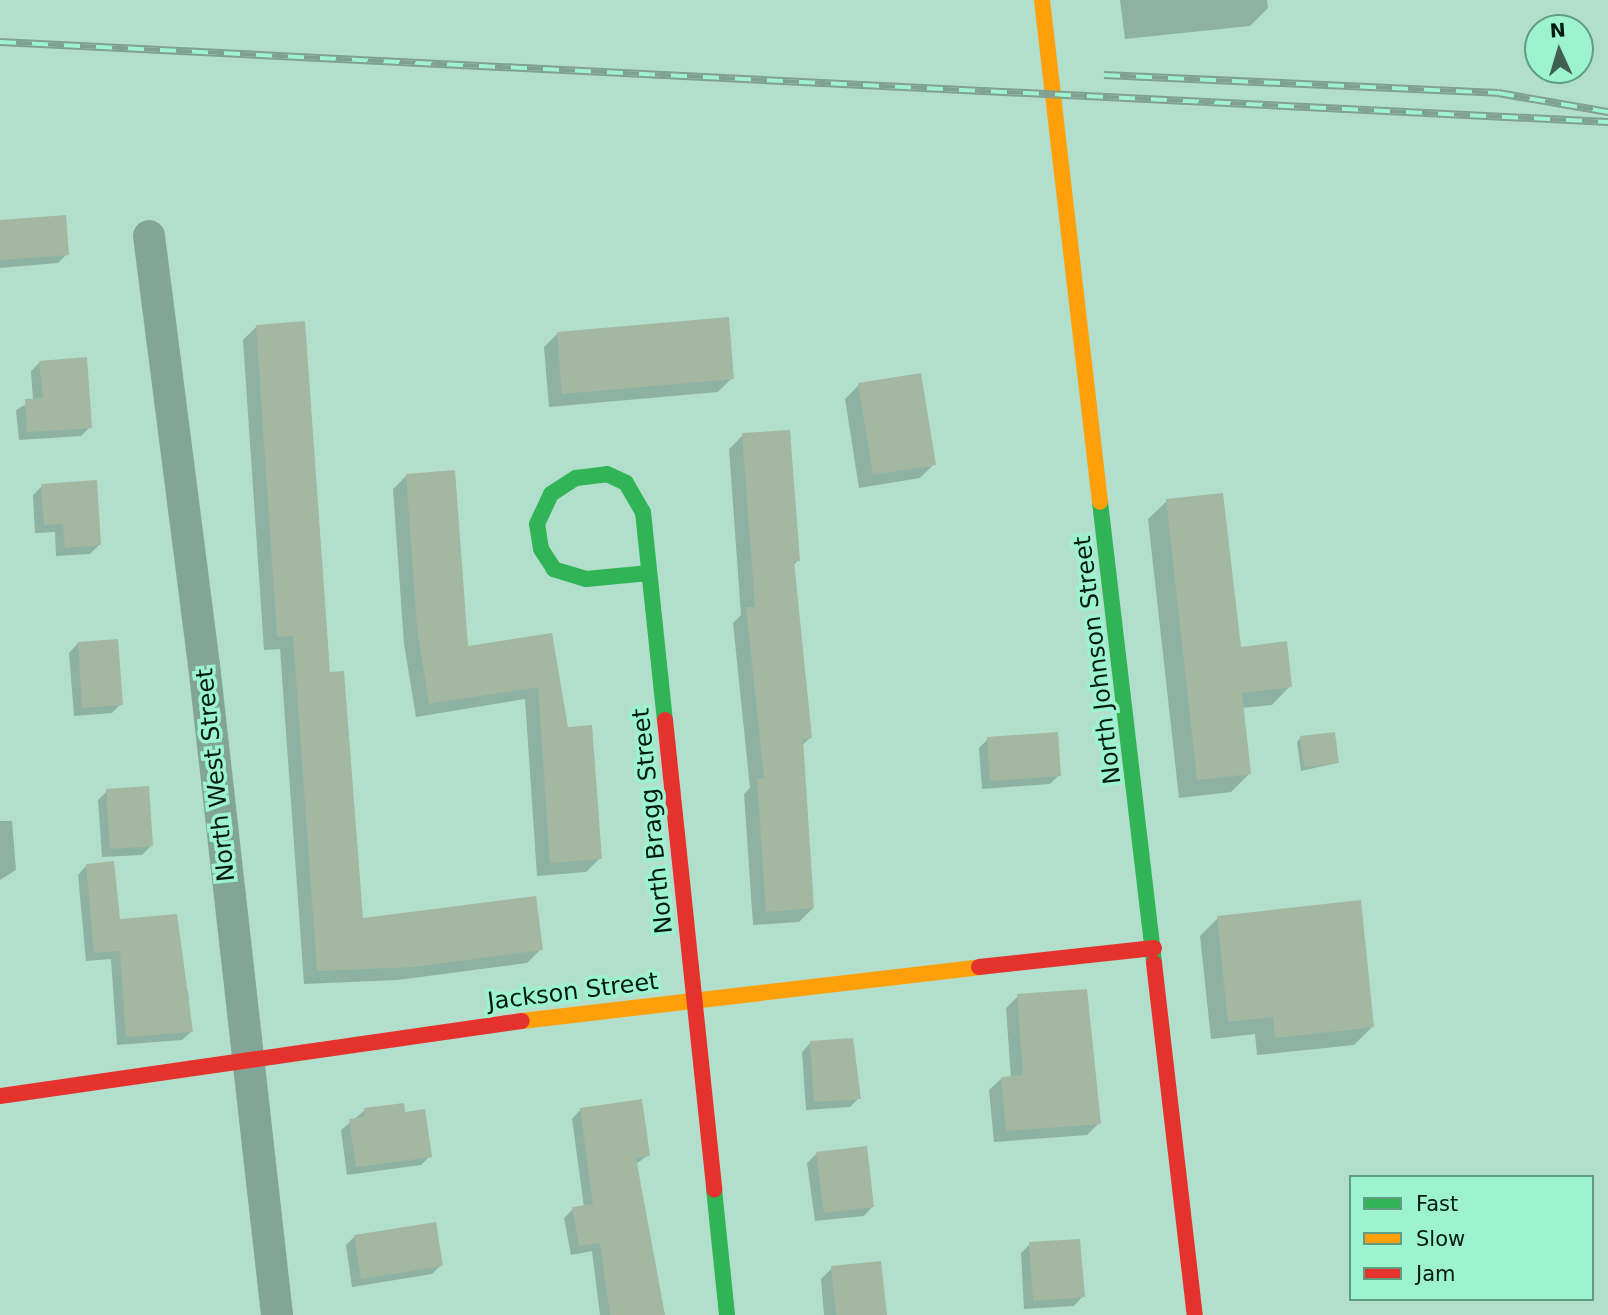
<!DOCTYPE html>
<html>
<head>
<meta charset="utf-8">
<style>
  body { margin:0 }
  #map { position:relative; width:1608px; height:1315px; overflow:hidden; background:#b1dfcc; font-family:"DejaVu Sans",sans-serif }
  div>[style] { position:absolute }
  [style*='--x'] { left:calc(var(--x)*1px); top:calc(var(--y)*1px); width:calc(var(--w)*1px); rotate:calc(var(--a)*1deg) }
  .shadow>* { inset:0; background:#0003 }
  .building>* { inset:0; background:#a4b8a1 }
  .street>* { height:32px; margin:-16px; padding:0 16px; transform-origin:16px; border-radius:16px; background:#83a597 }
  .fast>* { height:16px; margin:-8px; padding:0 8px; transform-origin:8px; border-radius:8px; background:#30b455 }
  .slow>* { height:16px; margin:-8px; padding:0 8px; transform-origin:8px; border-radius:8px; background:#ff9f0a }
  .jam>* { height:16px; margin:-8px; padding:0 8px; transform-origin:8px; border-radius:8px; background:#e5322d }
  .rail>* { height:8px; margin-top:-4px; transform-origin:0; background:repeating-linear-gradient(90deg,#9df3cf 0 16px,#81a094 0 32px); box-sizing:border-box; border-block:2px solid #81a094 }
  span { translate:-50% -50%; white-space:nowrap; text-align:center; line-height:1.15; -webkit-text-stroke:7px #9df3cf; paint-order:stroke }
  .street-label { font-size:24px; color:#011b11 }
  .legend { position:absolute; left:1349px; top:1175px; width:245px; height:126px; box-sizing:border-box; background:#9df3cf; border:2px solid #5f9d83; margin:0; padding:9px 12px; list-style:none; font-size:21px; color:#011b11 }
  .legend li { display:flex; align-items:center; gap:14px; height:35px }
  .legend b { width:35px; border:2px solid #5f9d83 }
  .north { position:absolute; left:1524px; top:14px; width:70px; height:70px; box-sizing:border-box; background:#9df3cf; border:2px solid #5f9d83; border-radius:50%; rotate:356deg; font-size:19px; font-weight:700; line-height:28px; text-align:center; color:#011b11 }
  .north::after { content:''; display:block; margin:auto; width:24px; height:32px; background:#3f6052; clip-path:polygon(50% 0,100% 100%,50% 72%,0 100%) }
</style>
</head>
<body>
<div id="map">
  <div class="shadow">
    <div style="clip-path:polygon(1120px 0,1267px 0,1268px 8px,1250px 26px,1125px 39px)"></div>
    <div style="clip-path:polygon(0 222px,67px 254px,58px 263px,0 268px)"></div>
    <div style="clip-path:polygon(257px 326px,328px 674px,361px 920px,541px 949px,527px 963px,398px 980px,304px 984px,280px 649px,264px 650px,243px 340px)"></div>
    <div style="clip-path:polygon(558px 333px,732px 378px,718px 392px,549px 407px,544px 347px)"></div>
    <div style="clip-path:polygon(40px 362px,90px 427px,81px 436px,19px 440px,16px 410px,33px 400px,31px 371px)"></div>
    <div style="clip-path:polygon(859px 385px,934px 464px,920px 478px,859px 488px,845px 399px)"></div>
    <div style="clip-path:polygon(743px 435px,798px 560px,793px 566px,810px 738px,801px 746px,813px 908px,799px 922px,753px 925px,744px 794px,750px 788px,733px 623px,741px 615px,729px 449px)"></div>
    <div style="clip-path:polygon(407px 475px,466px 648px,550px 635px,566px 729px,600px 858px,586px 872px,537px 876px,525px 699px,416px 717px,404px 644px,393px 489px)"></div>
    <div style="clip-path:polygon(42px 486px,99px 545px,90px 554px,56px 556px,55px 532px,35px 533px,33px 495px)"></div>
    <div style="clip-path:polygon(1167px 501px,1239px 649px,1290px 686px,1272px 705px,1242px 708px,1249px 774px,1231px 792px,1179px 798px,1148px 519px)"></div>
    <div style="clip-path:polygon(78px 643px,121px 704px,112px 713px,74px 716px,69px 653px)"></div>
    <div style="clip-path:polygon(1301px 737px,1337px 763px,1301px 771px,1297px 742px)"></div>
    <div style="clip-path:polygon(988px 739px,1059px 775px,1050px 784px,982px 789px,979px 748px)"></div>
    <div style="clip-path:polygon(107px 791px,151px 846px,142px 855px,102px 857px,98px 800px)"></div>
    <div style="clip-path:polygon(0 821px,12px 821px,16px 870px,0 880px)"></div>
    <div style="clip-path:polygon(86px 866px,118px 921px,182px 992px,188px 991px,191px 1032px,182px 1040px,117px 1045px,111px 959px,86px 961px,78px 875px)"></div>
    <div style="clip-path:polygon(1218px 918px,1373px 1026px,1354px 1045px,1257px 1055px,1255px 1034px,1211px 1039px,1200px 936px)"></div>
    <div style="clip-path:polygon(1018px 996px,1099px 1123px,1087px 1135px,994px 1142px,989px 1090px,1002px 1078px,1011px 1078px,1006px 1008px)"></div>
    <div style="clip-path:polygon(811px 1042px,859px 1098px,850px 1107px,806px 1110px,802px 1052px)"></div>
    <div style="clip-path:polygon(581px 1109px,648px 1155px,635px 1165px,664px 1315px,600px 1315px,592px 1251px,571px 1255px,564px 1218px,573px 1209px,584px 1207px,572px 1119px)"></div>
    <div style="clip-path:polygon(365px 1110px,404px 1114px,430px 1156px,421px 1165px,347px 1175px,341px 1130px)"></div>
    <div style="clip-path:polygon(816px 1154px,873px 1206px,864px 1216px,815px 1221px,807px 1163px)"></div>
    <div style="clip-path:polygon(355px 1236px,441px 1265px,432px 1274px,352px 1287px,346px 1245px)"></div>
    <div style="clip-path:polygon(1030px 1244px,1083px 1296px,1074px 1306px,1024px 1309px,1021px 1253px)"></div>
    <div style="clip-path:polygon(832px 1268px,885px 1315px,824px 1315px,821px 1279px)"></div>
  </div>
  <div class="building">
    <div style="clip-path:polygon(66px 215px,69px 255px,0 260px,0 220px)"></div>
    <div style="clip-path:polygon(729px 317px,734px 379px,562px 394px,557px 332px)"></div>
    <div style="clip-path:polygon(305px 321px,330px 672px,344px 671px,363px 918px,536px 896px,543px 950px,413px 967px,317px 971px,293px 636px,277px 637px,256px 325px)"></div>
    <div style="clip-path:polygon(87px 357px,92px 428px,27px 432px,25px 399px,43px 398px,39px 361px)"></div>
    <div style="clip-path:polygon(921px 373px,936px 465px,873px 475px,858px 383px)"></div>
    <div style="clip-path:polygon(790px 430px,800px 561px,794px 561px,812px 738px,803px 739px,814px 908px,766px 912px,757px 779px,764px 778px,746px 607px,755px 607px,742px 433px)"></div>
    <div style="clip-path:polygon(455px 470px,468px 646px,552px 633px,568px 727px,592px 725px,602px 859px,550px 863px,538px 687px,429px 704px,417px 629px,406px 474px)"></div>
    <div style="clip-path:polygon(97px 480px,101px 545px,65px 548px,63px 524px,44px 525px,41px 484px)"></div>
    <div style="clip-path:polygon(1223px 493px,1241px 647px,1287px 641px,1292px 687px,1242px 693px,1251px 774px,1197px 780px,1166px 499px)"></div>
    <div style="clip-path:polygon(118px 639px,123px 705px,82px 708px,78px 642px)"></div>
    <div style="clip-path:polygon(1058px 732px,1061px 776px,990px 781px,987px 737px)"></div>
    <div style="clip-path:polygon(1335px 732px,1339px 763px,1304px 767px,1300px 736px)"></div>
    <div style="clip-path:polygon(149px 786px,153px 846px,110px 849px,106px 789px)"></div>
    <div style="clip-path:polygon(114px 861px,120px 919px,177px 914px,193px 1032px,126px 1037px,120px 951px,94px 953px,86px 864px)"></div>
    <div style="clip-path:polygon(1361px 900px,1374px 1027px,1275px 1038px,1273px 1017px,1228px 1022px,1217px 916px)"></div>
    <div style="clip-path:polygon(1087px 989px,1101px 1124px,1006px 1131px,1001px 1077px,1023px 1075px,1017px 994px)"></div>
    <div style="clip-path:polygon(853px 1038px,861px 1099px,814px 1102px,810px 1041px)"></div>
    <div style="clip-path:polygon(642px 1099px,650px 1156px,636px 1158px,665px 1315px,610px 1315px,600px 1243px,579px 1246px,572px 1207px,593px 1204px,580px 1108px)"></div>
    <div style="clip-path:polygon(404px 1103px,405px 1112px,425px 1109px,432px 1157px,356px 1167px,349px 1119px,365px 1117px,364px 1108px)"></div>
    <div style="clip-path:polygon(867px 1146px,874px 1207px,824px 1213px,816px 1152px)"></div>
    <div style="clip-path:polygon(436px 1222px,443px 1266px,361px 1279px,354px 1235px)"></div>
    <div style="clip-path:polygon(1080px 1239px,1085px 1297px,1033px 1301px,1029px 1242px)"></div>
    <div style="clip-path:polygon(881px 1261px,887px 1315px,836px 1315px,831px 1266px)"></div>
  </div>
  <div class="street">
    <div style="--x:149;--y:236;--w:433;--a:82.7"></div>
    <div style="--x:204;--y:665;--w:654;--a:83.59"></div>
  </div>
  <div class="fast">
    <div style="--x:1100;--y:502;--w:464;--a:83.3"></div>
    <div style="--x:649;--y:573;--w:63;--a:174.6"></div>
    <div style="--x:586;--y:579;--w:34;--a:-163"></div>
    <div style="--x:554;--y:569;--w:24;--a:-123"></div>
    <div style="--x:541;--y:549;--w:25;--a:-99"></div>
    <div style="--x:537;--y:524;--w:33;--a:-65"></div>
    <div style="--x:551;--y:494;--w:30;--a:-33"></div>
    <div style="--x:576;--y:478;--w:31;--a:-7"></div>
    <div style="--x:607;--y:474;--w:21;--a:25"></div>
    <div style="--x:626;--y:483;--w:34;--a:60"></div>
    <div style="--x:643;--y:512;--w:209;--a:84"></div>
    <div style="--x:714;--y:1189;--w:127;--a:84.1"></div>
  </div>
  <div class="slow">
    <div style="--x:1042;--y:0;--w:505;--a:83.41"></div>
    <div style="--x:522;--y:1021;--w:460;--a:-6.7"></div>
  </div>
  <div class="jam">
    <div style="--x:665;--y:720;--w:472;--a:84"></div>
    <div style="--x:1154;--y:963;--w:354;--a:83.4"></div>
    <div style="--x:979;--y:967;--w:176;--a:-6.2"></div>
    <div style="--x:0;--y:1096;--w:527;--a:-8.18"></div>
  </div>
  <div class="rail">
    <div style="--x:0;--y:42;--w:1610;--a:2.85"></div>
    <div style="--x:1104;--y:75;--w:394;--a:2.6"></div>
    <div style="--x:1498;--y:93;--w:112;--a:9.8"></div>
  </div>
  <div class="street-label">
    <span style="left:1098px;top:660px;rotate:-97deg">North Johnson Street</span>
    <span style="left:216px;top:775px;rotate:-96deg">North West Street</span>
    <span style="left:653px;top:821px;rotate:-96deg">North Bragg Street</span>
    <span style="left:573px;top:992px;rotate:-7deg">Jackson Street</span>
  </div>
  <ul class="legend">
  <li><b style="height:9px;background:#30b455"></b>Fast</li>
  <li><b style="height:9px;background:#ff9f0a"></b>Slow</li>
  <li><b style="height:9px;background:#e5322d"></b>Jam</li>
  </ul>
  <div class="north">N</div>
</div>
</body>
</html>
